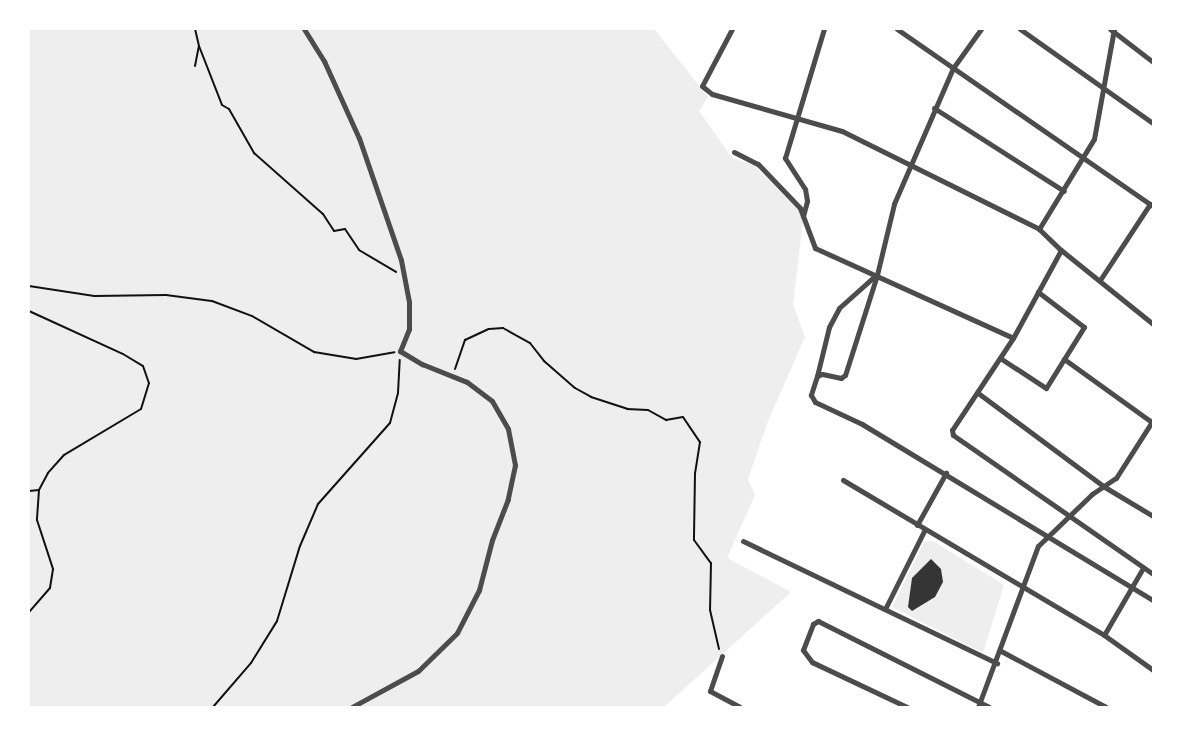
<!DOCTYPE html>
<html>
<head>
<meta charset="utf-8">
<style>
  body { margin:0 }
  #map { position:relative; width:1182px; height:736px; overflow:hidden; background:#fff; font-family:Arial,sans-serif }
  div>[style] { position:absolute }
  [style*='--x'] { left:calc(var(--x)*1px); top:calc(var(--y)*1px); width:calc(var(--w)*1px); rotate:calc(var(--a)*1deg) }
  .green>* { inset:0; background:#eee }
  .building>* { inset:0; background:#353535 }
  .path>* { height:2px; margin:-1px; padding:0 1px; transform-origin:1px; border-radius:1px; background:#111 }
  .minor>* { height:5px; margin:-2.5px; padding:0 2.5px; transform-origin:2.5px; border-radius:2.5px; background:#4c4c4c }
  span { translate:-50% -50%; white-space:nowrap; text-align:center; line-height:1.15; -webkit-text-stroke:4px #fff; paint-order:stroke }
  .frame { position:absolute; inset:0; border:30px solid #fff; pointer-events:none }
</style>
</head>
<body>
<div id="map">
  <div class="green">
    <div style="clip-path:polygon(29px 29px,654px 29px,708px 97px,699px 111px,732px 158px,754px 165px,798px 209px,803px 221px,793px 304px,805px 337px,768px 421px,748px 479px,755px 495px,727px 558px,791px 592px,664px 707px,29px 707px)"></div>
    <div style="clip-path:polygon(933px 541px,1004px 585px,983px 653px,892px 607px,924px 542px)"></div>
  </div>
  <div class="building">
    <div style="clip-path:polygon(931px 559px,941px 569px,943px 582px,935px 597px,912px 611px,908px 607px,912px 578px)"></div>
  </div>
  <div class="path">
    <div style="--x:199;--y:46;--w:63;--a:68.7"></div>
    <div style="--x:222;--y:105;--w:8;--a:30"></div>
    <div style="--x:229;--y:109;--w:51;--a:60.4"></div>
    <div style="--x:254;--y:153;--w:92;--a:41.5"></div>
    <div style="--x:323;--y:214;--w:20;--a:57"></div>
    <div style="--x:334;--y:231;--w:11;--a:-10"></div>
    <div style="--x:345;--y:229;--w:25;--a:56"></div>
    <div style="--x:359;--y:250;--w:43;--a:30.7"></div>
    <div style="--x:195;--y:66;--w:20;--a:-79"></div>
    <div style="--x:199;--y:46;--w:17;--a:-103"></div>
    <div style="--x:29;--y:286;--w:66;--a:8.7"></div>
    <div style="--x:94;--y:296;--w:72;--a:-0.8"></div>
    <div style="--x:166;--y:295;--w:46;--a:7.4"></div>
    <div style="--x:212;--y:301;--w:43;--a:20.6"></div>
    <div style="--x:252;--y:316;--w:72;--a:30.1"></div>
    <div style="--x:314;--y:352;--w:43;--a:9.5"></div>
    <div style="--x:356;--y:359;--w:39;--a:-10"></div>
    <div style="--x:29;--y:311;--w:103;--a:24.6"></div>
    <div style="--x:123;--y:354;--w:23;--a:31"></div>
    <div style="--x:143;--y:366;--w:18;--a:71"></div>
    <div style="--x:149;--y:383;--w:27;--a:107"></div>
    <div style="--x:141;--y:409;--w:90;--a:149.1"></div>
    <div style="--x:64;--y:455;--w:24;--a:132"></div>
    <div style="--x:48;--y:473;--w:19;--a:118"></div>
    <div style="--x:39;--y:490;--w:30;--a:94"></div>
    <div style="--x:37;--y:520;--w:52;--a:71.9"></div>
    <div style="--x:53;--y:569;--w:19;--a:99"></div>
    <div style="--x:50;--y:588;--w:32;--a:131"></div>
    <div style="--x:455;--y:369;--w:31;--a:-71"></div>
    <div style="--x:465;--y:340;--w:26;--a:-25"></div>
    <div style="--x:489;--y:329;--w:14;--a:-4"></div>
    <div style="--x:503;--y:328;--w:31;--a:29"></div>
    <div style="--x:530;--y:343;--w:23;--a:52"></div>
    <div style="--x:544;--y:361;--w:41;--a:41.1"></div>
    <div style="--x:575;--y:388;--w:18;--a:29"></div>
    <div style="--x:591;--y:397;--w:38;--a:18"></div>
    <div style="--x:627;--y:409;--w:21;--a:3"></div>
    <div style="--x:648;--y:410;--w:21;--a:29"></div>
    <div style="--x:666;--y:420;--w:17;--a:-10"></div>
    <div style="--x:683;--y:417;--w:30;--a:56"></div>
    <div style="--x:700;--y:442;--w:31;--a:99"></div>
    <div style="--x:695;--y:473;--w:67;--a:90.9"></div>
    <div style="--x:694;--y:540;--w:29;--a:54"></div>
    <div style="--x:711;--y:563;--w:47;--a:91.2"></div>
    <div style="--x:710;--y:610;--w:40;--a:77"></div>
    <div style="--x:29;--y:491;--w:10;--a:-6"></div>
    <div style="--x:213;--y:707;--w:58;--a:-49.2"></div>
    <div style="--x:251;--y:663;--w:49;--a:-58.2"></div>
    <div style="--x:277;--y:621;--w:78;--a:-73"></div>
    <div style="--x:300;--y:546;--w:46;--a:-66.8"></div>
    <div style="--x:318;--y:504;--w:108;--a:-48.4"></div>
    <div style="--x:390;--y:423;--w:31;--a:-75"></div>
    <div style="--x:398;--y:393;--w:33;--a:-87"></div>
  </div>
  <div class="minor">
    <div style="--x:304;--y:29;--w:38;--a:58"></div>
    <div style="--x:324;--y:61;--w:85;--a:65.6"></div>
    <div style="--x:359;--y:138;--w:129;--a:71"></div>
    <div style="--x:401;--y:260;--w:43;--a:79.2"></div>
    <div style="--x:409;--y:302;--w:27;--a:90"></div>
    <div style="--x:409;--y:329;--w:24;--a:112"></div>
    <div style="--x:400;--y:351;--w:26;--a:31"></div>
    <div style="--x:422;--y:364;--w:48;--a:21.8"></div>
    <div style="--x:467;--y:382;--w:31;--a:37"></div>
    <div style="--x:492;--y:401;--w:32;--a:60"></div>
    <div style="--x:508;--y:429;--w:37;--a:79"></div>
    <div style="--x:515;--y:465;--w:35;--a:102"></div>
    <div style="--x:508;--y:499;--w:44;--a:111.3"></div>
    <div style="--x:492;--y:540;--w:52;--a:104.6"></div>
    <div style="--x:479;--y:590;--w:48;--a:117.1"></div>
    <div style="--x:457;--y:633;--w:54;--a:135.7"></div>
    <div style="--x:418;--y:671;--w:75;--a:151.4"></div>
    <div style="--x:732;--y:29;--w:64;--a:117.8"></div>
    <div style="--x:702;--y:86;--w:13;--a:39"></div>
    <div style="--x:712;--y:94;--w:135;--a:15.9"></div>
    <div style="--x:842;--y:131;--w:220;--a:26.4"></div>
    <div style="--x:1039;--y:229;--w:30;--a:44"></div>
    <div style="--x:1061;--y:250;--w:118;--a:38.8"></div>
    <div style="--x:897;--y:29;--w:311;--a:34.7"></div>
    <div style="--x:981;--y:29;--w:48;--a:125.7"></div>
    <div style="--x:953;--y:68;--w:148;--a:113.5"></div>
    <div style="--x:894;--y:204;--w:73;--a:103.5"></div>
    <div style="--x:877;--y:275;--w:105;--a:107.7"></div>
    <div style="--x:845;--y:375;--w:5;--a:143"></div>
    <div style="--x:841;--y:378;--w:19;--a:-168"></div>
    <div style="--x:822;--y:374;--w:5;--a:158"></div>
    <div style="--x:817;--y:376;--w:20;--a:108"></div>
    <div style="--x:811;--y:395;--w:8;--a:60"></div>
    <div style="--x:815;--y:402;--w:52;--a:25.1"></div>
    <div style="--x:862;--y:424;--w:340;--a:31.2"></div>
    <div style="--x:1020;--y:29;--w:163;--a:35.3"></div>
    <div style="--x:1110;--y:29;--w:54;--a:37.5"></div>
    <div style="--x:934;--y:108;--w:154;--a:32.6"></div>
    <div style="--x:734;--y:152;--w:27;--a:27"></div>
    <div style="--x:758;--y:164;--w:61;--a:46.3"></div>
    <div style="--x:800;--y:208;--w:43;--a:69.4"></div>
    <div style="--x:815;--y:248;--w:217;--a:24.4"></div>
    <div style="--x:803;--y:216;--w:16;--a:-75"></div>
    <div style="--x:807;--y:201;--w:12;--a:-99"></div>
    <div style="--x:805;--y:189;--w:37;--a:-123"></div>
    <div style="--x:785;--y:158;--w:135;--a:-73.2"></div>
    <div style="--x:1039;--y:229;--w:105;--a:-58.6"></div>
    <div style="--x:1094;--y:139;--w:112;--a:-79.7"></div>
    <div style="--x:1061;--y:250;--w:100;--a:118.6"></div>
    <div style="--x:1013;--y:338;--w:110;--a:123.5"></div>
    <div style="--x:952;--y:430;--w:5;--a:79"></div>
    <div style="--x:953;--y:435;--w:244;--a:34.8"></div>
    <div style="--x:1100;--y:280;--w:91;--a:-56.7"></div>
    <div style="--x:1000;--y:358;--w:55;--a:33.1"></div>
    <div style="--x:1046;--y:388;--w:72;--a:-58.1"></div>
    <div style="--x:1084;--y:327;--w:58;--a:-142.7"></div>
    <div style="--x:1064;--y:359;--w:110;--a:35.7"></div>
    <div style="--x:817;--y:376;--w:50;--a:-76.2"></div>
    <div style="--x:829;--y:327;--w:21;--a:-62"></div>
    <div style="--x:839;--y:308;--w:50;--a:-41.7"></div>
    <div style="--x:978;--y:393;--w:156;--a:36.6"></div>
    <div style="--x:1103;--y:486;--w:58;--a:31"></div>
    <div style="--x:843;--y:480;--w:304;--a:30.7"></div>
    <div style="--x:1104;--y:635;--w:60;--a:35.5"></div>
    <div style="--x:917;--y:525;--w:60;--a:-60.9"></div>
    <div style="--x:743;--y:541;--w:282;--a:25.7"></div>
    <div style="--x:885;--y:609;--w:89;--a:-63.4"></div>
    <div style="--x:1104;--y:635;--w:78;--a:-59.8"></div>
    <div style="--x:1001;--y:651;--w:119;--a:28.1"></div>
    <div style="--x:722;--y:656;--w:37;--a:109"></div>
    <div style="--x:710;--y:691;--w:34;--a:28"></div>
    <div style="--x:907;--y:707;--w:105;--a:-154.7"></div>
    <div style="--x:812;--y:662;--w:15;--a:-127"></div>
    <div style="--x:803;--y:650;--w:28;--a:-69"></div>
    <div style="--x:813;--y:624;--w:6;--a:-31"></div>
    <div style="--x:818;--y:621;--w:191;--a:26.7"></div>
    <div style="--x:978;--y:707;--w:172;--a:-69.6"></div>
    <div style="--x:1038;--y:546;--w:75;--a:-43.9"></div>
    <div style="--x:1092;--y:494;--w:29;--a:-34"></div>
    <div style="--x:1116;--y:478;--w:69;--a:-57.5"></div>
  </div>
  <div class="frame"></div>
</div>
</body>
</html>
